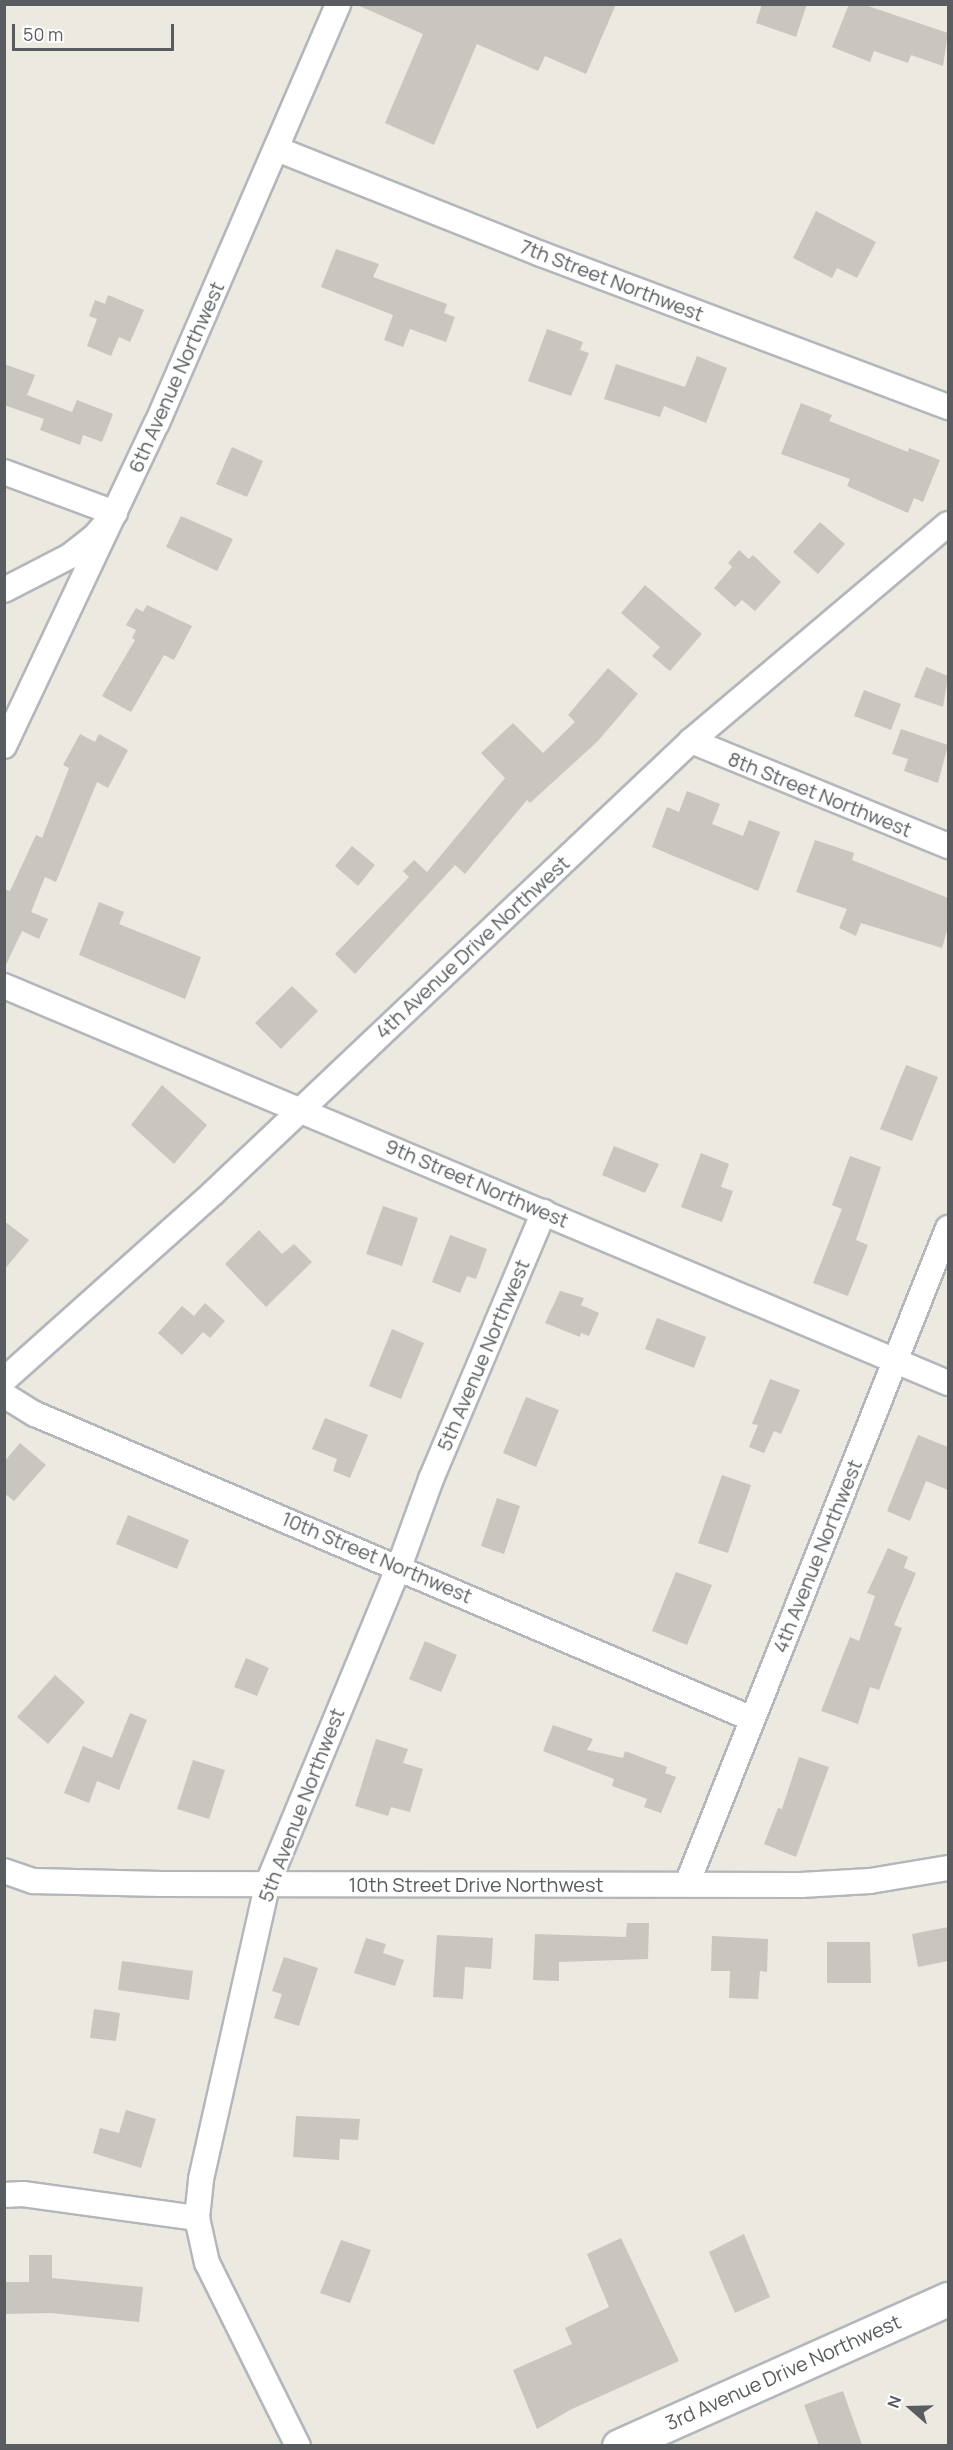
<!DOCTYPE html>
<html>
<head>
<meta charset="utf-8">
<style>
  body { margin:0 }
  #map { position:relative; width:953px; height:2450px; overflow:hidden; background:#ece9e0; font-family:Manrope,sans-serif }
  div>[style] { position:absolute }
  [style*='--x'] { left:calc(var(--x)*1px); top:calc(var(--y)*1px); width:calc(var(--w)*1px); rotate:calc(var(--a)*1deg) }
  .building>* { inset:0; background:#c9c5bf }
  .roads { filter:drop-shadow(2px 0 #b3b7bb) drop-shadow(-2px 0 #b3b7bb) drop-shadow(0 2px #b3b7bb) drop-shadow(0 -2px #b3b7bb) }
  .minor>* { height:24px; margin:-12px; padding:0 12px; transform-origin:12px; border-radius:12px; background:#fff }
  .secondary>* { height:33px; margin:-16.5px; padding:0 16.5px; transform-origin:16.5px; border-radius:16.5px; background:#fff }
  span { translate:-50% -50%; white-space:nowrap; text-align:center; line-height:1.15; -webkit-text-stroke:4.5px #fff; paint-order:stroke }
  .street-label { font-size:20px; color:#595d61 }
  .frame { position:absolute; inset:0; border:6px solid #595d61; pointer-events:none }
  .north { position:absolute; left:881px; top:2378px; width:60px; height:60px; -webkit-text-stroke:4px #fff; paint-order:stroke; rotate:290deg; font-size:16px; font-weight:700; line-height:24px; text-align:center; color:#595d61 }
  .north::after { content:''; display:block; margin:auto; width:21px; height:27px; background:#595d61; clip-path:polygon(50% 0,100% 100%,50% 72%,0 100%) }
  .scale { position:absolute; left:12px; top:24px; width:162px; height:27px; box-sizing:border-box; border:3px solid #595d61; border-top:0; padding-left:8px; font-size:18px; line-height:21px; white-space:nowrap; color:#595d61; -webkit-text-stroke:4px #fff; paint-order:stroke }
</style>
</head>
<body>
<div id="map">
  <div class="building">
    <div style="clip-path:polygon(355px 4px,616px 4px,586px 74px,545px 56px,538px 71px,477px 44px,434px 145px,385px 123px,423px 34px)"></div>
    <div style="clip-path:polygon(762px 4px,807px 4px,796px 37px,756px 23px)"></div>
    <div style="clip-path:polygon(849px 4px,862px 4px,948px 33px,943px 66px,911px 55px,908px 63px,874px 51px,870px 62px,832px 47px)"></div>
    <div style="clip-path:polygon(816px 211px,876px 242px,857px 278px,837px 268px,832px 278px,793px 258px)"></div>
    <div style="clip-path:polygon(336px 249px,379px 264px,373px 277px,447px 304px,444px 313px,455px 317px,446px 342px,410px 329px,403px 347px,384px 340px,393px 315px,321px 287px)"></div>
    <div style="clip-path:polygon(108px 295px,144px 310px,130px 342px,119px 337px,111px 356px,87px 346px,97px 319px,89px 316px,95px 300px,105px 304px)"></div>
    <div style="clip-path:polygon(547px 329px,583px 342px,580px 350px,589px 353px,571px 396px,528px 381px)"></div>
    <div style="clip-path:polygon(697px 356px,727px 368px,706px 423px,664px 406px,660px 417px,604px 399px,616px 364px,685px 387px)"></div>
    <div style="clip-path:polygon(4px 364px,35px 375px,27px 395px,72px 412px,77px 400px,113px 414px,102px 442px,83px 435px,80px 445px,40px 430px,44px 419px,4px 405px)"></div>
    <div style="clip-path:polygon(801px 403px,832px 415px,829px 421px,908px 452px,909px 448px,940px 460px,923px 502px,914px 498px,908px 513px,847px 486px,850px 479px,781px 454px)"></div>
    <div style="clip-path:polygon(232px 447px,263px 461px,247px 497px,216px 484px)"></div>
    <div style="clip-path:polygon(181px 516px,233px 539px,217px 571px,166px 547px)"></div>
    <div style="clip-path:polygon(820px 522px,845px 544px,818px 574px,793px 552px)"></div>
    <div style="clip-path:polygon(739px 550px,749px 559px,753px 555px,781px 582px,755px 611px,742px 600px,735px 607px,714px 588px,732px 567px,728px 563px)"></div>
    <div style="clip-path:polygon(645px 585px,702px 634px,670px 671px,652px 656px,660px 647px,621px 613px)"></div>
    <div style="clip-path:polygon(147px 605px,192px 626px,174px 660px,164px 655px,131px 712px,102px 696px,135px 640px,132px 638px,136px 630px,126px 625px,136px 608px,143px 612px)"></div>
    <div style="clip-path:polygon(926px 667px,948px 676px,943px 707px,914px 697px)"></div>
    <div style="clip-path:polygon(608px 668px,638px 694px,598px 741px,530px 803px,527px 800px,465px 874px,455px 865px,355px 974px,335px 954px,409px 877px,403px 871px,414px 860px,427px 872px,505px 778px,481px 753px,513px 723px,543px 753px,575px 722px,568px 715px)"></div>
    <div style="clip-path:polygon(864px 690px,901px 704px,891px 730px,854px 716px)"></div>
    <div style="clip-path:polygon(901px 729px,948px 745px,938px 783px,904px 771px,908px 759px,892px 754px)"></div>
    <div style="clip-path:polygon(80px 734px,95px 742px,99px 734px,128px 750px,108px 788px,97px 782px,56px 882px,45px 877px,31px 912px,48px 919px,39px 939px,22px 931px,4px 969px,4px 889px,10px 891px,36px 835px,42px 838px,69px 768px,63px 765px)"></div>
    <div style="clip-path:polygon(687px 791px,720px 804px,712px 824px,743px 836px,749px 820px,780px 832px,758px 891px,652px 847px,667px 807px,679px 812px)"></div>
    <div style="clip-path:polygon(815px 840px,854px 853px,852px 860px,948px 898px,948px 927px,942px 948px,861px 923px,856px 936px,839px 928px,847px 909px,796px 892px)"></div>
    <div style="clip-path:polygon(352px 846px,375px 865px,358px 886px,335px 866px)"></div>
    <div style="clip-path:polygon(99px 902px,124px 912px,119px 924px,201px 957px,185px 999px,79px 955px)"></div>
    <div style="clip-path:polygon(292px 986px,318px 1011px,281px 1049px,255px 1023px)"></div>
    <div style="clip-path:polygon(906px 1065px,938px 1077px,912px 1141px,880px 1129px)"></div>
    <div style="clip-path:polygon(162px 1085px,207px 1125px,174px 1164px,131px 1125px)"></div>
    <div style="clip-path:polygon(614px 1146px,659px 1164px,645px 1193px,602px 1175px)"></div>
    <div style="clip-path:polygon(701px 1153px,729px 1164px,721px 1187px,733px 1191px,722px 1222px,681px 1207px)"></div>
    <div style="clip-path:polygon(850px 1156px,881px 1167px,856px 1240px,868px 1245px,848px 1296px,813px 1283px,842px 1209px,832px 1205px)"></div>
    <div style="clip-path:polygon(383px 1206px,418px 1218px,402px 1266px,366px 1254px)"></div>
    <div style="clip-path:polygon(4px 1221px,29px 1240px,4px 1270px)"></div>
    <div style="clip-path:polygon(259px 1230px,282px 1254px,294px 1244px,312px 1262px,266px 1307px,225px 1264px)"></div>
    <div style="clip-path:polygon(450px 1235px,487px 1249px,476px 1279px,467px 1276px,460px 1293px,432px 1282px)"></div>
    <div style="clip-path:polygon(560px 1291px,584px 1298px,581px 1305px,599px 1313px,589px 1336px,581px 1333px,580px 1337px,545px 1323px)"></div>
    <div style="clip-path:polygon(205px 1303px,225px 1321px,210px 1338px,203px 1332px,182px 1355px,158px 1333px,182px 1306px,194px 1316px)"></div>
    <div style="clip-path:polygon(657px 1318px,706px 1337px,694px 1368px,645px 1349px)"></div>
    <div style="clip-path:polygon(392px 1329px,424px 1343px,401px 1399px,369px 1386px)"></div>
    <div style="clip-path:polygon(770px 1379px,800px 1390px,781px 1434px,774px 1431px,764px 1453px,749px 1447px,758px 1425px,752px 1424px)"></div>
    <div style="clip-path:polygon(526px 1397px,559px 1410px,536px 1467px,503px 1453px)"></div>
    <div style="clip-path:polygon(325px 1418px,368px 1435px,350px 1478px,333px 1471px,337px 1459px,312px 1449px)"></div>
    <div style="clip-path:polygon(918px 1435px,948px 1447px,948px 1490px,926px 1481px,910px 1521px,887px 1511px)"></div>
    <div style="clip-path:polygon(20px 1443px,46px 1465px,14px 1501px,4px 1493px,4px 1462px)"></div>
    <div style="clip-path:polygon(722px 1475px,751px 1485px,728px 1553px,698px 1543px)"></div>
    <div style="clip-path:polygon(497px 1498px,520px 1506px,504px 1554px,481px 1546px)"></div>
    <div style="clip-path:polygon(128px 1515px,189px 1540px,177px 1569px,116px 1544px)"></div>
    <div style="clip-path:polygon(888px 1548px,908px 1557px,904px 1568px,916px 1573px,894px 1625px,902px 1628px,879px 1690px,870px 1687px,858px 1724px,821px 1711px,850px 1637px,859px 1641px,875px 1596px,867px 1593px)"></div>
    <div style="clip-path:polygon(676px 1572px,712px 1585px,687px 1645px,652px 1631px)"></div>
    <div style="clip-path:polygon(425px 1641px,457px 1655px,441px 1692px,409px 1679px)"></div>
    <div style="clip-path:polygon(246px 1658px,269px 1668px,257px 1696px,234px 1687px)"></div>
    <div style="clip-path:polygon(55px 1675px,85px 1702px,48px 1744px,17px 1717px)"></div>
    <div style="clip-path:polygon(130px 1713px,147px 1720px,119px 1790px,97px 1781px,89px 1803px,64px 1793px,83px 1746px,112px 1758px)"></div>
    <div style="clip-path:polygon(553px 1725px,593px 1739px,587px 1750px,623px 1758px,625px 1751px,667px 1767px,665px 1773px,676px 1777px,661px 1813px,644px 1807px,647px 1799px,612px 1786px,614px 1779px,543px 1751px)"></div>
    <div style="clip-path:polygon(376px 1739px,408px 1749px,403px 1763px,423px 1769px,410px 1812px,391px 1807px,388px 1816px,355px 1806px)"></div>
    <div style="clip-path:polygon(799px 1757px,829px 1767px,796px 1857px,764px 1844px,778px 1808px,782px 1809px)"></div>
    <div style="clip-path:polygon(193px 1760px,225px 1770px,209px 1819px,177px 1809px)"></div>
    <div style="clip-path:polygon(627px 1923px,649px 1923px,648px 1959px,559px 1962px,559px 1981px,533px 1980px,535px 1934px,626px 1937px)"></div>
    <div style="clip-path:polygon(948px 1927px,948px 1961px,918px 1967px,912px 1934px)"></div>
    <div style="clip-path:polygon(437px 1935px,493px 1938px,491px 1969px,465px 1967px,463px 1999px,433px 1997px)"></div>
    <div style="clip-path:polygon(712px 1936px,768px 1939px,767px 1972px,760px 1971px,758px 1999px,729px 1998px,730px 1971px,711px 1971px)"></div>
    <div style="clip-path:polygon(366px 1938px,386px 1944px,383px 1953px,404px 1960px,395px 1986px,354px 1973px)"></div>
    <div style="clip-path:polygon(827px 1942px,870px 1942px,871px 1983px,827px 1983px)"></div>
    <div style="clip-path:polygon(284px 1957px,318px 1968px,299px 2026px,274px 2018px,282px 1994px,272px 1991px)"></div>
    <div style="clip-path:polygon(122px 1961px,193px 1971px,189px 2000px,118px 1990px)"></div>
    <div style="clip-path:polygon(94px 2009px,120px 2013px,116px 2041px,90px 2038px)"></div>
    <div style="clip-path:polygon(126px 2110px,156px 2119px,141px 2168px,93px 2153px,100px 2128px,119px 2133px)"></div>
    <div style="clip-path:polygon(296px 2116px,360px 2119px,358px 2140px,340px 2139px,339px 2160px,293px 2157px)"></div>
    <div style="clip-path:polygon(744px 2234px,770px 2297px,735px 2313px,709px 2252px)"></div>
    <div style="clip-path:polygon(621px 2238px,679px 2361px,572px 2409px,537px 2429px,513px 2370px,572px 2344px,565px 2328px,609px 2307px,587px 2254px)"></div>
    <div style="clip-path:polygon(341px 2240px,371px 2250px,350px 2303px,320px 2293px)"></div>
    <div style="clip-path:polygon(29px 2255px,52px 2255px,52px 2278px,143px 2287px,139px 2322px,51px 2313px,4px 2314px,4px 2282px,29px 2282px)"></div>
    <div style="clip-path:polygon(843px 2391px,862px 2445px,819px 2445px,804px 2405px)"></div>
  </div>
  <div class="roads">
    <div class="minor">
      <div style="--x:277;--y:149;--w:284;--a:21.7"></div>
      <div style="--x:541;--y:254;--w:435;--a:20.6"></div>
      <div style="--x:4;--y:472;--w:118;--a:20.3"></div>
      <div style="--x:115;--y:513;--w:32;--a:131"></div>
      <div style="--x:94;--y:537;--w:31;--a:142"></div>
      <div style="--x:70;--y:556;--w:74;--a:152.7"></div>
      <div style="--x:691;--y:741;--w:278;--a:22.2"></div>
      <div style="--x:4;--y:746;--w:357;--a:-64.7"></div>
      <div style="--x:157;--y:423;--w:456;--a:-66.6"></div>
      <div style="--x:4;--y:986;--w:1024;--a:22.81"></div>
      <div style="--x:4;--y:1380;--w:280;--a:-41.8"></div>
      <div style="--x:213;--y:1193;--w:658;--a:-43.4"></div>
      <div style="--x:691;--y:741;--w:336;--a:-40.2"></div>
      <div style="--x:4;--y:1395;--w:36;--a:32"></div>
      <div style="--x:35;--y:1414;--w:777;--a:23.03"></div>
      <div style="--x:4;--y:1871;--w:31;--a:19"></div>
      <div style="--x:33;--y:1881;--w:128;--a:1.3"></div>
      <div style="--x:161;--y:1884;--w:640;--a:0.09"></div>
      <div style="--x:801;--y:1885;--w:69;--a:-3.3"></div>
      <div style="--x:870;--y:1881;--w:79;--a:-9.5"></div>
      <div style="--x:687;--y:1884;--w:706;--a:-68.3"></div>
      <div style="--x:4;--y:2195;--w:19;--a:-3"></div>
      <div style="--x:23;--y:2194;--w:176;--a:7.9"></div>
      <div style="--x:298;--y:2446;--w:204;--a:-116.4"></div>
      <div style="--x:207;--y:2263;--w:46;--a:-102.5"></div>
      <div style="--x:197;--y:2218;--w:39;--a:-84"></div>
      <div style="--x:201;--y:2179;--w:301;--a:-77.3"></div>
      <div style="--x:267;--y:1885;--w:344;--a:-67.5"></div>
      <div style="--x:399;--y:1567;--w:94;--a:-70"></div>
      <div style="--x:431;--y:1479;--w:290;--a:-67.1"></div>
    </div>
    <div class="secondary">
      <div style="--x:619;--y:2446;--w:360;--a:-24.1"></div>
    </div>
  </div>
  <div class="street-label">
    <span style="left:612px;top:280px;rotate:21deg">7th Street Northwest</span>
    <span style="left:176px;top:377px;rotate:-66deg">6th Avenue Northwest</span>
    <span style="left:820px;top:794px;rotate:22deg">8th Street Northwest</span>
    <span style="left:472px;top:947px;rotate:-43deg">4th Avenue Drive Northwest</span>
    <span style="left:477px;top:1183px;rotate:23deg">9th Street Northwest</span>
    <span style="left:483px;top:1355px;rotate:-67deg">5th Avenue Northwest</span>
    <span style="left:817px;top:1556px;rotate:-68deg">4th Avenue Northwest</span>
    <span style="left:377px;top:1557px;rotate:23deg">10th Street Northwest</span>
    <span style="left:301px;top:1805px;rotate:-69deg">5th Avenue Northwest</span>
    <span style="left:476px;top:1884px">10th Street Drive Northwest</span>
    <span style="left:783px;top:2372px;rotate:-24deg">3rd Avenue Drive Northwest</span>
  </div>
  <div class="frame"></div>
  <div class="north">N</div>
  <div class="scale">50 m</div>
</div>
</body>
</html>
